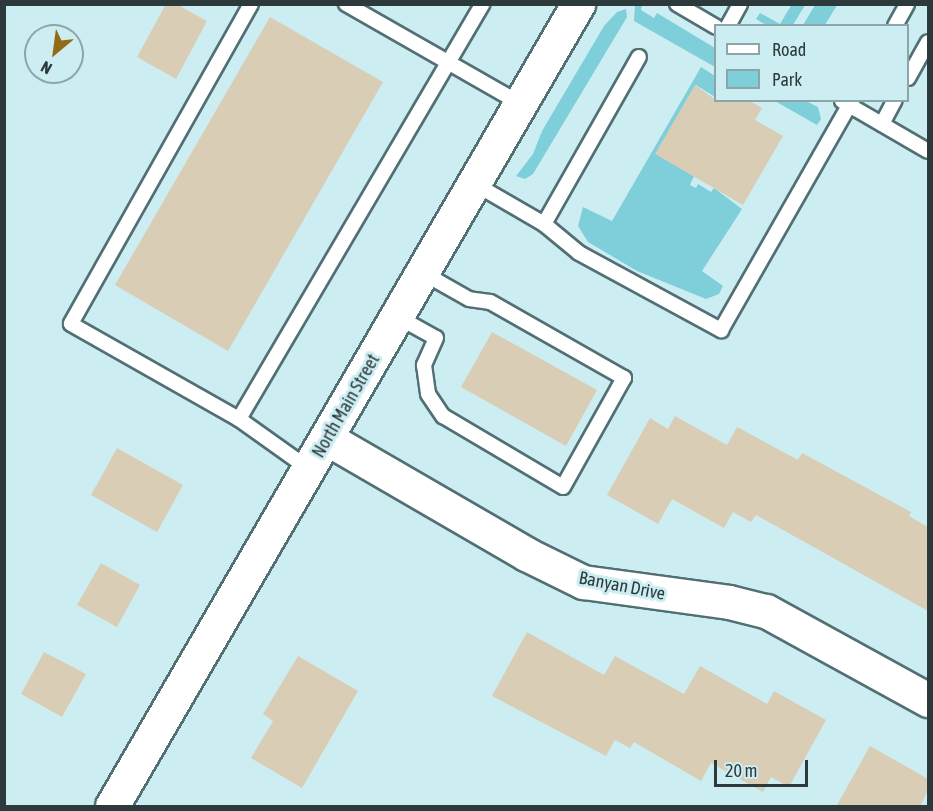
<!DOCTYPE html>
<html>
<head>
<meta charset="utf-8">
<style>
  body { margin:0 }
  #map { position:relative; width:933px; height:811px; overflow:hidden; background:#ccedf2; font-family:"Asap Condensed",sans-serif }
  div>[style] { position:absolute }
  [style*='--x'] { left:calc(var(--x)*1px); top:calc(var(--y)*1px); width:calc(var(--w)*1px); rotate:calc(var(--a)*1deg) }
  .green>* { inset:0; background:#7ecfd9 }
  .building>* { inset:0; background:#dacdb5 }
  .roads { filter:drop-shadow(2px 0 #526f73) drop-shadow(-2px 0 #526f73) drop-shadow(0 2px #526f73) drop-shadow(0 -2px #526f73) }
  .service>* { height:14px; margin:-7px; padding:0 7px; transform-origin:7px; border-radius:7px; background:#fff }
  .tertiary>* { height:33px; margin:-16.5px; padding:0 16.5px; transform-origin:16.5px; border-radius:16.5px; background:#fff }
  .secondary>* { height:33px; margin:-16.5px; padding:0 16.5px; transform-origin:16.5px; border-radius:16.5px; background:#fff }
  span { translate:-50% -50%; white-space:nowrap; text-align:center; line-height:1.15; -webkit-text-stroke:6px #ccedf2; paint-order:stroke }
  .street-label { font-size:18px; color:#2d3a3c }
  .frame { position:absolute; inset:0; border:6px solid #2d3a3c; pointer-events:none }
  .legend { position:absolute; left:714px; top:24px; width:195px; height:78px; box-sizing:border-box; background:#ccedf2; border:2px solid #8ca5a9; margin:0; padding:8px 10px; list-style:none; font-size:18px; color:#2d3a3c }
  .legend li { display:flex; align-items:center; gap:12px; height:30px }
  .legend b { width:30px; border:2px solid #8ca5a9 }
  .north { position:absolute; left:24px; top:24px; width:60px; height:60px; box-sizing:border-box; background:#ccedf2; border:2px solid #8ca5a9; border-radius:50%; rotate:209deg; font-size:16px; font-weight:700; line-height:24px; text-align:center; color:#2d3a3c }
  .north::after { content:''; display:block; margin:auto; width:21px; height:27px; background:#926c14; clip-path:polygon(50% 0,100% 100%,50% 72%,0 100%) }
  .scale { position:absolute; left:714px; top:760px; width:94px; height:27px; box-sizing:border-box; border:3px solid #2d3a3c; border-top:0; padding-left:8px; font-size:18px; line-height:21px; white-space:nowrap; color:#2d3a3c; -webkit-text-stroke:4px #ccedf2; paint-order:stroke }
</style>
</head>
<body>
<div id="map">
  <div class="green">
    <div style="clip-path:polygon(792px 4px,805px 5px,793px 25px,766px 25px,756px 19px,760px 13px,780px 24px)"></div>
    <div style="clip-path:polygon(635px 5px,642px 5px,641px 10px,654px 18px,657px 13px,715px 48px,715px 67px,634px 21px)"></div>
    <div style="clip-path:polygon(815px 5px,837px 5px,825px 25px,803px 25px)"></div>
    <div style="clip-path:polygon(626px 9px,627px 17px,533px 174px,525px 179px,516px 176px,533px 154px,542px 131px,604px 26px,617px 12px)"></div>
    <div style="clip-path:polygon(701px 67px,715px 76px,715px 97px,696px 85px,694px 176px,690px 185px,696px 188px,698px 184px,711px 192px,714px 188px,742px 209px,702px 271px,723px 286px,719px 294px,706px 299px,637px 271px,588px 242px,578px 226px,583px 207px,612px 221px)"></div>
    <div style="clip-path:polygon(775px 101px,806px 101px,818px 107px,821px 119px,817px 125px)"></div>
  </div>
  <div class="building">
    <div style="clip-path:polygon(166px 4px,176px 4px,207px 21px,176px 79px,137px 57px)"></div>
    <div style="clip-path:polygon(270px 17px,383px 82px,228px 351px,115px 285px)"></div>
    <div style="clip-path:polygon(695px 85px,716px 100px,748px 100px,762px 108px,755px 120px,783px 136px,743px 205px,655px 154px)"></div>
    <div style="clip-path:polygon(492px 332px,597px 390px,566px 446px,461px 387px)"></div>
    <div style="clip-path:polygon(675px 416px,727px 445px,737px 427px,798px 460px,802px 453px,911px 512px,909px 516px,928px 527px,928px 611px,756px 515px,751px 522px,733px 512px,724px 528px,672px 499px,658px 524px,607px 495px,650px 418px,668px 429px)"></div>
    <div style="clip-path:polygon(117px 448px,183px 485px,157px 532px,91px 495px)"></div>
    <div style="clip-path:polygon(101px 563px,140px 585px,117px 627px,77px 605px)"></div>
    <div style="clip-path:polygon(527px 632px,604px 675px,615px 656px,684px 694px,700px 666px,767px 704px,774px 691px,826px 720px,789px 787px,771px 777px,763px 792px,711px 763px,701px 781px,634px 742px,630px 748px,615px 740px,606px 756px,492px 696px)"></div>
    <div style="clip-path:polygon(44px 652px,86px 674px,62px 717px,21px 694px)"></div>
    <div style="clip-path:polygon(298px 656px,358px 691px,302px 788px,251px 758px,273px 721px,263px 714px)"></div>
    <div style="clip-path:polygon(870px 746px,928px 779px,928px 790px,920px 807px,836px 807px)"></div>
  </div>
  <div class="roads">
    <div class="service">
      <div style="--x:251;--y:4;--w:367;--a:119.4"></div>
      <div style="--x:71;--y:324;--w:193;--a:29.5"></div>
      <div style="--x:239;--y:419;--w:86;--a:35.5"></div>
      <div style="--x:346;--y:4;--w:202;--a:29.7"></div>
      <div style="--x:677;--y:4;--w:45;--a:30.5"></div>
      <div style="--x:728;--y:26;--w:25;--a:-61"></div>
      <div style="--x:895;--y:26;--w:25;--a:-61"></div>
      <div style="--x:908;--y:78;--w:41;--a:-60.9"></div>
      <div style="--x:842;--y:101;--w:99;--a:30.2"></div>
      <div style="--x:882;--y:124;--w:27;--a:-62"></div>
      <div style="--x:475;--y:184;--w:80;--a:30.1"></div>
      <div style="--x:544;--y:224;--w:45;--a:39.6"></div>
      <div style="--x:579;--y:253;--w:162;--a:28.5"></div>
      <div style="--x:721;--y:330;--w:265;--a:-60.3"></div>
      <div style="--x:544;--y:224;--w:192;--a:-60.4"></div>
      <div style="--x:398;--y:317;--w:43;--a:28.9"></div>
      <div style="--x:436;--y:338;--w:30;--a:114"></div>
      <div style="--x:424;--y:365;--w:29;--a:82"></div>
      <div style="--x:428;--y:394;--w:27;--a:56"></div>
      <div style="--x:443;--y:416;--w:139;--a:30.6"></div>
      <div style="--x:563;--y:487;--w:125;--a:-60.8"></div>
      <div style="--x:624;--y:378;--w:154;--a:-150.4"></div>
      <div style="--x:490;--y:302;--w:21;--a:-172"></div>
      <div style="--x:469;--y:299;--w:53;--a:-150.5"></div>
      <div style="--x:239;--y:419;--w:481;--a:-59.6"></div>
    </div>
    <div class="tertiary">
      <div style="--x:328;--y:439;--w:229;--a:30.1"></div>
      <div style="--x:526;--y:554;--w:64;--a:26.2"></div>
      <div style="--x:583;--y:582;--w:147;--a:7.8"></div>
      <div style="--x:729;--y:602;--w:38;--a:14"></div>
      <div style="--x:766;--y:611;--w:185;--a:28.8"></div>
    </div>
    <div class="secondary">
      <div style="--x:112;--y:806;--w:928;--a:-59.84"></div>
    </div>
  </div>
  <div class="street-label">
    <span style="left:346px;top:406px;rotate:-60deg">North Main Street</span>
    <span style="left:622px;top:586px;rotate:11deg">Banyan Drive</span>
  </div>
  <div class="frame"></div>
  <ul class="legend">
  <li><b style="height:8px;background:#fff"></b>Road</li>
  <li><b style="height:16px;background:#7ecfd9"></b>Park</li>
  </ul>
  <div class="north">N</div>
  <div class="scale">20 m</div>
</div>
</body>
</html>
